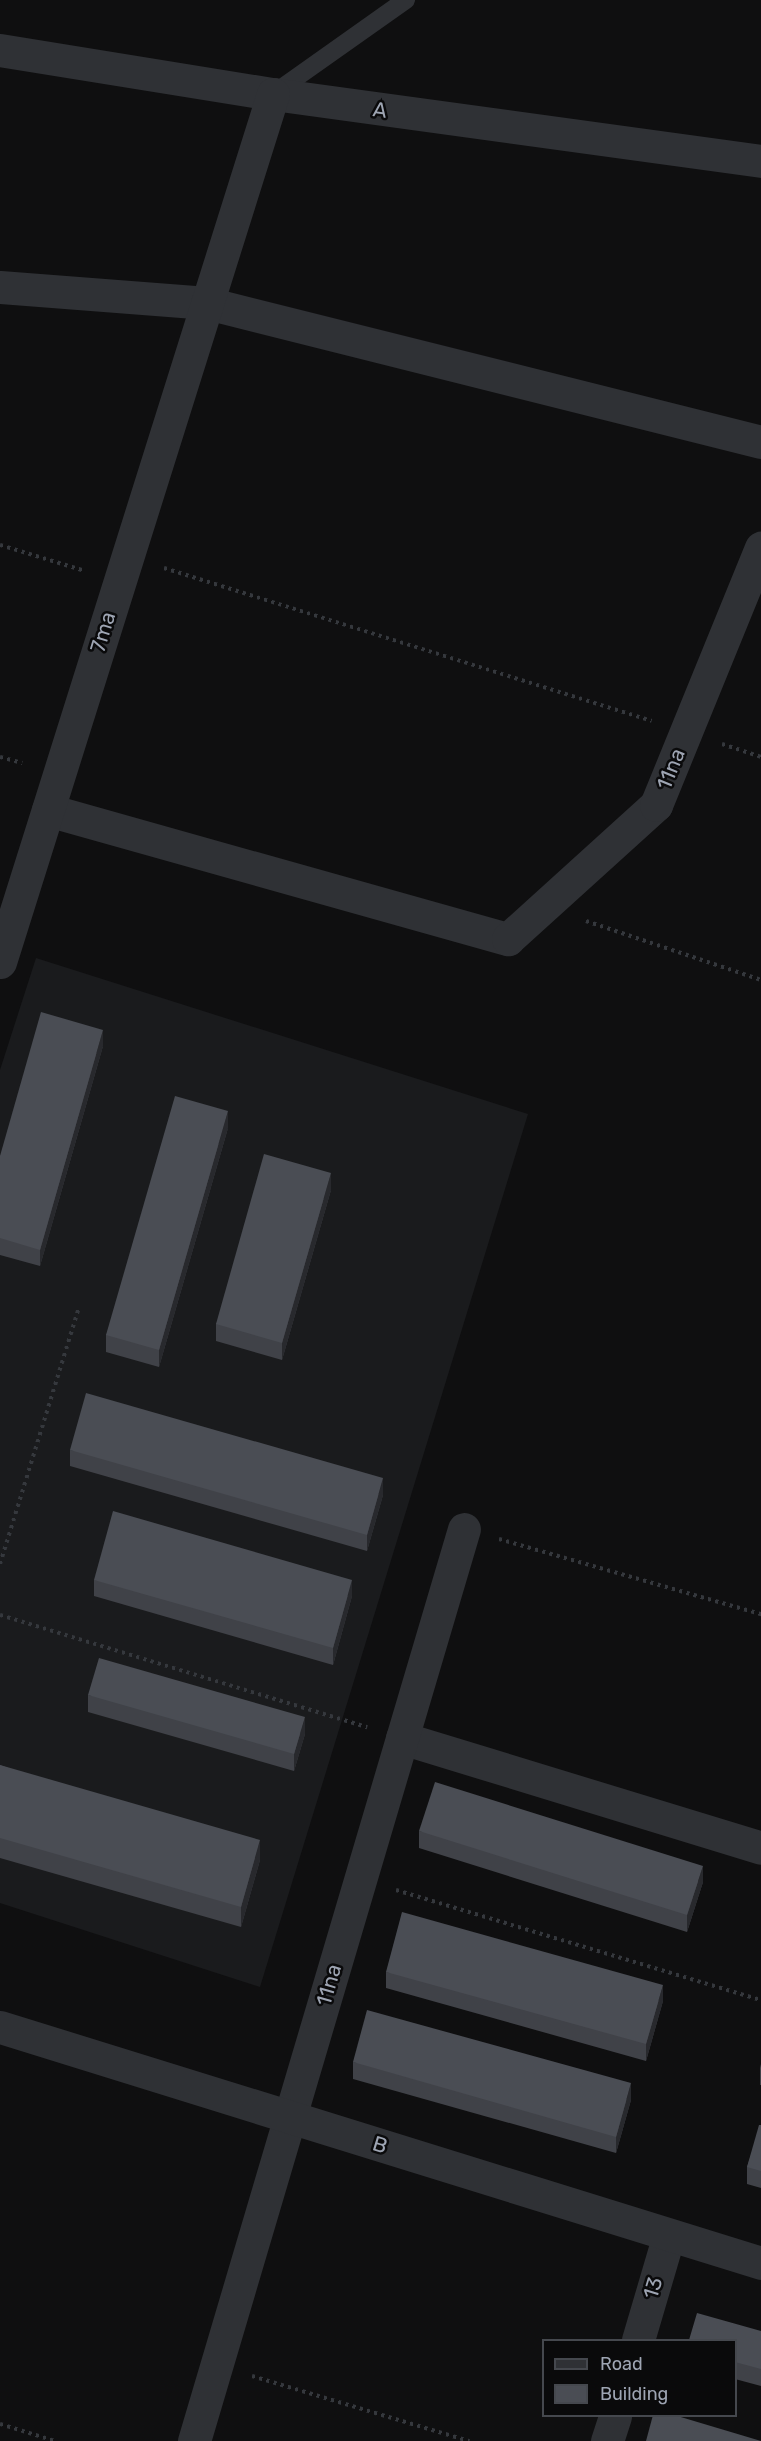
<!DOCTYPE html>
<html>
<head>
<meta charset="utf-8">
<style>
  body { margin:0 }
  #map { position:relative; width:761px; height:2441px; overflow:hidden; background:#0f0f10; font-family:Rubik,sans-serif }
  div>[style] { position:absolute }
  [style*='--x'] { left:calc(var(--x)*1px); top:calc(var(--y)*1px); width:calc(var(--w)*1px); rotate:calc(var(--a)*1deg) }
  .built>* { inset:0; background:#1a1b1d }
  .path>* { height:4px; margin-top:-2px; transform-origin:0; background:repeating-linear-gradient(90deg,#35383d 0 3px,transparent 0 7.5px) }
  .service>* { height:18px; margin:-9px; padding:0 9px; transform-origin:9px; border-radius:9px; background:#2f3135 }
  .minor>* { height:33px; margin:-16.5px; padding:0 16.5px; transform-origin:16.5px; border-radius:16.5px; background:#2f3135 }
  .tertiary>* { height:33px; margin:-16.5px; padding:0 16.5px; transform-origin:16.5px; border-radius:16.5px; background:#2f3135 }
  .wall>* { inset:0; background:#404248 }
  .shaded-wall>* { inset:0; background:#28292d }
  .building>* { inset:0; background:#4a4d54 }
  span { translate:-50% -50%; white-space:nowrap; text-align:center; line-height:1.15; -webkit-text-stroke:5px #0a0a0b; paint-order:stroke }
  .street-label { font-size:21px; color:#9ea5b3 }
  .legend { position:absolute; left:542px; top:2339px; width:195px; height:78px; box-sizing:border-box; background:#0a0a0b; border:2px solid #45484e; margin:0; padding:8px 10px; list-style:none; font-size:18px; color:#9ea5b3 }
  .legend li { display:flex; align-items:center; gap:12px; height:30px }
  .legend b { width:30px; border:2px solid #45484e }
</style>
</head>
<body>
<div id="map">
  <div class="built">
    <div style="clip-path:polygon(36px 958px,528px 1114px,260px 1987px,0 1903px,0 1070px)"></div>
  </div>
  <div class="path">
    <div style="--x:0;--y:545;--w:89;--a:17"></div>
    <div style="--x:164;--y:568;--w:511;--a:17.41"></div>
    <div style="--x:722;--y:744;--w:41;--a:18.4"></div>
    <div style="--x:0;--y:757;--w:23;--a:15"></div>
    <div style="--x:586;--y:921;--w:185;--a:18.6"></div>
    <div style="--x:499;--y:1539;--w:273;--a:16"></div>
    <div style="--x:0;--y:1564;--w:269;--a:-72.9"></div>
    <div style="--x:0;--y:1615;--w:384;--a:17"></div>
    <div style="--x:396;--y:1890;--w:381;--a:16.8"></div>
    <div style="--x:252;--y:2376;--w:227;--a:16.7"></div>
    <div style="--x:0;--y:2424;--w:58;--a:17.2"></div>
  </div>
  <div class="service">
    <div style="--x:273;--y:94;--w:163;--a:-35.3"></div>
  </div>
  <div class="minor">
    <div style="--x:0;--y:50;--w:277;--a:9.2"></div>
    <div style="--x:273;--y:94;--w:493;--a:7.8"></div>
    <div style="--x:0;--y:287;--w:208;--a:4.4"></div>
    <div style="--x:207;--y:303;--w:571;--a:14.08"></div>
    <div style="--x:48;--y:810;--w:478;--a:15.7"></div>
    <div style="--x:508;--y:939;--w:200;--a:-42.2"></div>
    <div style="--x:656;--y:805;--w:278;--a:-67.8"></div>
    <div style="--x:0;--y:962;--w:910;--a:-72.54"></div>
    <div style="--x:402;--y:1738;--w:375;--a:17"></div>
    <div style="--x:638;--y:2340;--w:109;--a:-73.6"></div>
    <div style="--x:194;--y:2441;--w:951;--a:-73.51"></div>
    <div style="--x:607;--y:2441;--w:26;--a:-72"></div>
  </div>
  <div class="tertiary">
    <div style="--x:0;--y:2027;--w:797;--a:17.23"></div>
  </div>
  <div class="wall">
    <div style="clip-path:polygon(103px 1046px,40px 1266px,0 1255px,0 1156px)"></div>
    <div style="clip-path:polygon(228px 1128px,159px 1367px,106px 1352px,106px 1335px)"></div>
    <div style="clip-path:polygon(331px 1190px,282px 1360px,216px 1341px,216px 1324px)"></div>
    <div style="clip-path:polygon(70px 1450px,383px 1495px,367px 1551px,70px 1466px)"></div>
    <div style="clip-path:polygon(94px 1580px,352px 1596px,333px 1665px,94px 1596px)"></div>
    <div style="clip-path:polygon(88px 1695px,305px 1734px,294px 1771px,88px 1712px)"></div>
    <div style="clip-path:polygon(0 1765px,260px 1860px,241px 1927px,0 1858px)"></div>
    <div style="clip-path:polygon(419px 1831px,703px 1882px,687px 1932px,419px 1848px)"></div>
    <div style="clip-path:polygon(386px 1972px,663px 2001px,646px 2061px,386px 1988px)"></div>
    <div style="clip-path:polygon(353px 2062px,631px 2100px,616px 2153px,353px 2079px)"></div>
    <div style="clip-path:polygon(761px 2064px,761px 2085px,760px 2085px,760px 2068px)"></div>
    <div style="clip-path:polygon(761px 2125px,761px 2188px,747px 2184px,747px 2167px)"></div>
    <div style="clip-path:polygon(761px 2331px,761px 2386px,735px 2379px,735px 2340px)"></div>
  </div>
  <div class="shaded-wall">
    <div style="clip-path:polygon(103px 1030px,103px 1046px,40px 1266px,40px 1250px)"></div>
    <div style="clip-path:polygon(228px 1111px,228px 1128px,159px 1367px,159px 1350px)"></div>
    <div style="clip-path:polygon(331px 1173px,331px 1190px,282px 1360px,282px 1343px)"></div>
    <div style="clip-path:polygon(383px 1478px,383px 1495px,367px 1551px,367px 1535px)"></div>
    <div style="clip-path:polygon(352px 1580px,352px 1596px,333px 1665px,333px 1648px)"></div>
    <div style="clip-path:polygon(305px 1717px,305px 1734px,294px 1771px,294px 1754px)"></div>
    <div style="clip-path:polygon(260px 1840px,260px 1860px,241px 1927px,241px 1907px)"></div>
    <div style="clip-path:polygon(703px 1866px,703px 1882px,687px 1932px,687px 1915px)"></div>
    <div style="clip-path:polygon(663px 1985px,663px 2001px,646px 2061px,646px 2044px)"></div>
    <div style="clip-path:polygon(631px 2083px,631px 2100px,616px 2153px,616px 2137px)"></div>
  </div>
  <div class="building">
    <div style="clip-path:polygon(41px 1012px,103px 1030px,40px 1250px,0 1238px,0 1156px)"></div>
    <div style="clip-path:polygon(175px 1096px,228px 1111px,159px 1350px,106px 1335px)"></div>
    <div style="clip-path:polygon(264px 1154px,331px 1173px,282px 1343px,216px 1324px)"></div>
    <div style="clip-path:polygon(86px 1393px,383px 1478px,367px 1535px,70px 1450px)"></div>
    <div style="clip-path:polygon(113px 1511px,352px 1580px,333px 1648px,94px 1580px)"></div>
    <div style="clip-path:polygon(99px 1658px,305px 1717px,294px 1754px,88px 1695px)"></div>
    <div style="clip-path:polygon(0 1765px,260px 1840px,241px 1907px,0 1838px)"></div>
    <div style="clip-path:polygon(435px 1782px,703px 1866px,687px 1915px,419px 1831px)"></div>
    <div style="clip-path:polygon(402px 1912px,663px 1985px,646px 2044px,386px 1972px)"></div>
    <div style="clip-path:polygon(367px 2010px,631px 2083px,616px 2137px,353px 2062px)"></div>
    <div style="clip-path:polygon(759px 2125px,761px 2125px,761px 2171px,747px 2167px)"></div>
    <div style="clip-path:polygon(697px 2313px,761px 2331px,761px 2369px,735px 2362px,735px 2340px,689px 2340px)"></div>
    <div style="clip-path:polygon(653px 2415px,674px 2415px,761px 2441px,646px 2441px)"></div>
  </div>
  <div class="street-label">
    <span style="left:380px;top:110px;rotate:8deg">A</span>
    <span style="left:103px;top:632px;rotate:-73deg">7ma</span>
    <span style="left:671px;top:769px;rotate:-68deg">11na</span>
    <span style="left:329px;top:1985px;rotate:-74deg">11na</span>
    <span style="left:380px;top:2145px;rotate:17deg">B</span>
    <span style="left:653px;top:2288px;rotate:-73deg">13</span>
  </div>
  <ul class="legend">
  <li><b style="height:8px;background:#2f3135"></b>Road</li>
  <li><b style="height:16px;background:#4a4d54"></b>Building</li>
  </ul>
</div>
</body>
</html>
